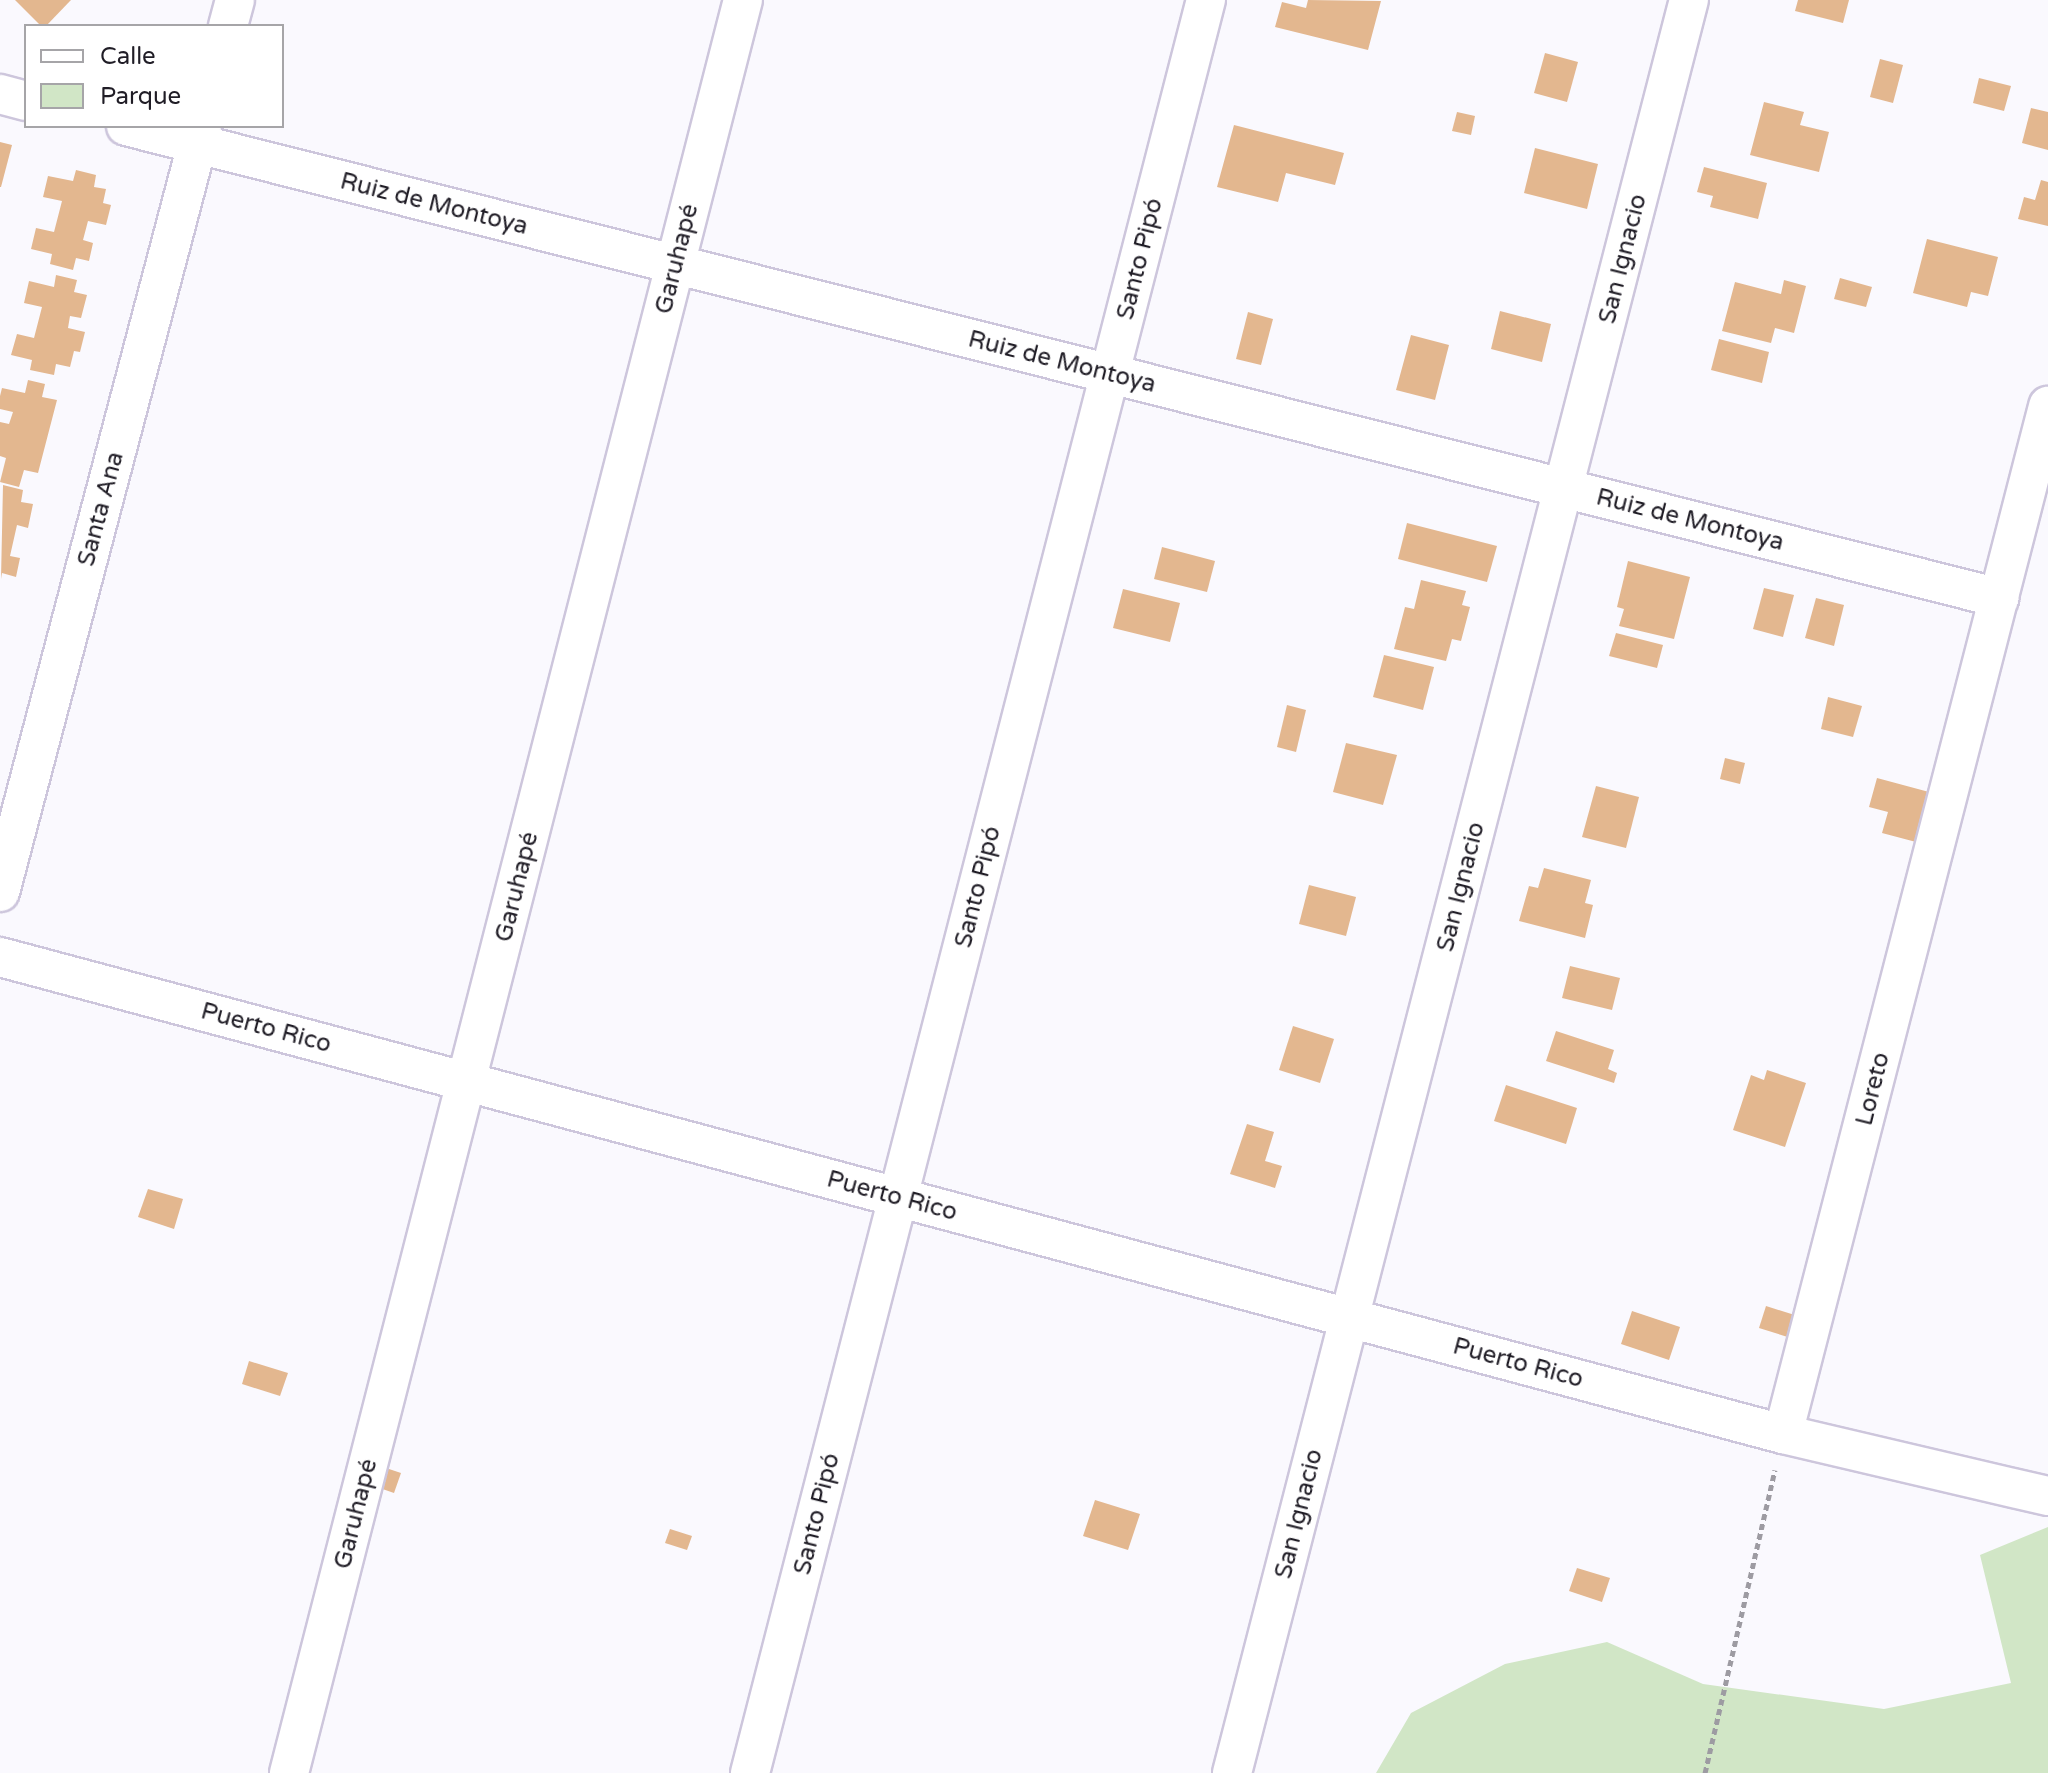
<!DOCTYPE html>
<html>
<head>
<meta charset="utf-8">
<style>
  body { margin:0 }
  #map { position:relative; width:2048px; height:1773px; overflow:hidden; background:#faf9fe; font-family:"Varela Round",sans-serif }
  div>[style] { position:absolute }
  [style*='--x'] { left:calc(var(--x)*1px); top:calc(var(--y)*1px); width:calc(var(--w)*1px); rotate:calc(var(--a)*1deg) }
  .green>* { inset:0; background:#d1e6c6 }
  .building>* { inset:0; background:#e3b78f }
  .path>* { height:5px; margin-top:-2.5px; transform-origin:0; background:repeating-linear-gradient(90deg,#9d9ba2 0 6px,transparent 0 10px) }
  .roads { filter:drop-shadow(2px 0 #cdc6dc) drop-shadow(-2px 0 #cdc6dc) drop-shadow(0 2px #cdc6dc) drop-shadow(0 -2px #cdc6dc) }
  .minor>* { height:38px; margin:-19px; padding:0 19px; transform-origin:19px; border-radius:19px; background:#fff }
  span { translate:-50% -50%; white-space:nowrap; text-align:center; line-height:1.15; -webkit-text-stroke:6px #fff; paint-order:stroke }
  .street-label { font-size:24px; color:#201d26 }
  .legend { position:absolute; left:24px; top:24px; width:260px; height:104px; box-sizing:border-box; background:#fff; border:2px solid #a6a5a8; margin:0; padding:10px 14px; list-style:none; font-size:24px; color:#201d26 }
  .legend li { display:flex; align-items:center; gap:16px; height:40px }
  .legend b { width:40px; border:2px solid #a6a5a8 }
</style>
</head>
<body>
<div id="map">
  <div class="green">
    <div style="clip-path:polygon(2048px 1527px,2048px 1773px,1376px 1773px,1411px 1713px,1505px 1664px,1607px 1642px,1703px 1684px,1884px 1709px,2011px 1683px,1980px 1555px)"></div>
  </div>
  <div class="building">
    <div style="clip-path:polygon(15px 0,71px 0,46px 26px,41px 26px)"></div>
    <div style="clip-path:polygon(1308px 0,1381px 1px,1368px 50px,1275px 27px,1282px 2px,1306px 8px)"></div>
    <div style="clip-path:polygon(1798px 0,1849px 0,1843px 23px,1795px 11px)"></div>
    <div style="clip-path:polygon(1545px 53px,1578px 62px,1567px 102px,1534px 93px)"></div>
    <div style="clip-path:polygon(1880px 59px,1903px 65px,1893px 103px,1870px 97px)"></div>
    <div style="clip-path:polygon(1979px 78px,2011px 86px,2004px 111px,1973px 103px)"></div>
    <div style="clip-path:polygon(1764px 102px,1804px 112px,1800px 125px,1829px 132px,1819px 172px,1750px 155px)"></div>
    <div style="clip-path:polygon(2031px 108px,2048px 112px,2048px 150px,2022px 143px)"></div>
    <div style="clip-path:polygon(1457px 112px,1475px 116px,1471px 135px,1452px 131px)"></div>
    <div style="clip-path:polygon(1234px 125px,1344px 153px,1335px 185px,1286px 173px,1278px 202px,1217px 187px)"></div>
    <div style="clip-path:polygon(0 142px,12px 145px,1px 187px,0 187px)"></div>
    <div style="clip-path:polygon(1535px 148px,1598px 164px,1587px 209px,1524px 193px)"></div>
    <div style="clip-path:polygon(1704px 167px,1767px 183px,1758px 219px,1710px 207px,1713px 196px,1697px 192px)"></div>
    <div style="clip-path:polygon(76px 170px,96px 175px,94px 187px,106px 189px,103px 203px,111px 205px,106px 225px,88px 221px,83px 240px,93px 243px,89px 261px,76px 258px,73px 270px,50px 264px,52px 254px,31px 249px,36px 228px,54px 232px,62px 201px,43px 197px,48px 176px,73px 181px)"></div>
    <div style="clip-path:polygon(2041px 180px,2048px 182px,2048px 226px,2018px 219px,2024px 197px,2035px 200px)"></div>
    <div style="clip-path:polygon(1927px 239px,1998px 257px,1988px 296px,1971px 292px,1967px 307px,1913px 293px)"></div>
    <div style="clip-path:polygon(56px 275px,77px 280px,74px 292px,87px 295px,81px 318px,70px 316px,68px 328px,85px 332px,80px 352px,74px 351px,70px 367px,56px 364px,54px 375px,30px 370px,32px 360px,11px 355px,17px 334px,34px 338px,42px 307px,24px 303px,29px 281px,54px 287px)"></div>
    <div style="clip-path:polygon(1840px 278px,1872px 287px,1866px 307px,1834px 299px)"></div>
    <div style="clip-path:polygon(1784px 280px,1806px 286px,1794px 333px,1775px 328px,1771px 343px,1722px 331px,1735px 282px,1781px 294px)"></div>
    <div style="clip-path:polygon(1500px 311px,1551px 324px,1542px 362px,1491px 349px)"></div>
    <div style="clip-path:polygon(1248px 312px,1273px 319px,1261px 365px,1236px 359px)"></div>
    <div style="clip-path:polygon(1411px 335px,1449px 345px,1435px 400px,1396px 390px)"></div>
    <div style="clip-path:polygon(1719px 339px,1769px 352px,1762px 383px,1711px 370px)"></div>
    <div style="clip-path:polygon(28px 380px,45px 384px,42px 397px,57px 400px,38px 473px,24px 470px,19px 487px,0 482px,6px 458px,0 456px,0 422px,9px 424px,13px 412px,0 409px,0 396px,2px 388px,25px 393px)"></div>
    <div style="clip-path:polygon(3px 485px,23px 490px,21px 502px,33px 504px,28px 528px,17px 525px,10px 556px,20px 558px,16px 577px,2px 573px,1px 579px)"></div>
    <div style="clip-path:polygon(1407px 523px,1497px 546px,1487px 582px,1398px 559px)"></div>
    <div style="clip-path:polygon(1162px 547px,1215px 561px,1207px 592px,1154px 579px)"></div>
    <div style="clip-path:polygon(1628px 561px,1690px 577px,1674px 639px,1619px 626px,1624px 609px,1617px 607px)"></div>
    <div style="clip-path:polygon(1421px 580px,1466px 591px,1462px 605px,1470px 607px,1461px 641px,1452px 639px,1446px 661px,1394px 649px,1405px 607px,1414px 609px)"></div>
    <div style="clip-path:polygon(1764px 588px,1794px 595px,1783px 637px,1753px 629px)"></div>
    <div style="clip-path:polygon(1123px 589px,1180px 603px,1170px 642px,1113px 628px)"></div>
    <div style="clip-path:polygon(1816px 598px,1844px 605px,1834px 646px,1805px 638px)"></div>
    <div style="clip-path:polygon(1616px 633px,1663px 645px,1657px 668px,1609px 656px)"></div>
    <div style="clip-path:polygon(1384px 655px,1434px 667px,1423px 710px,1373px 697px)"></div>
    <div style="clip-path:polygon(1828px 697px,1862px 706px,1853px 737px,1821px 729px)"></div>
    <div style="clip-path:polygon(1287px 705px,1306px 710px,1296px 752px,1277px 747px)"></div>
    <div style="clip-path:polygon(1346px 743px,1397px 755px,1383px 805px,1333px 792px)"></div>
    <div style="clip-path:polygon(1725px 758px,1745px 763px,1740px 784px,1720px 779px)"></div>
    <div style="clip-path:polygon(1877px 778px,1929px 792px,1916px 842px,1882px 833px,1888px 812px,1869px 807px)"></div>
    <div style="clip-path:polygon(1596px 786px,1639px 797px,1626px 848px,1582px 837px)"></div>
    <div style="clip-path:polygon(1544px 868px,1591px 880px,1585px 903px,1593px 905px,1585px 938px,1519px 921px,1529px 886px,1538px 888px)"></div>
    <div style="clip-path:polygon(1309px 885px,1356px 897px,1346px 936px,1299px 924px)"></div>
    <div style="clip-path:polygon(1570px 966px,1620px 978px,1612px 1010px,1562px 998px)"></div>
    <div style="clip-path:polygon(1293px 1026px,1334px 1039px,1320px 1083px,1279px 1070px)"></div>
    <div style="clip-path:polygon(1556px 1031px,1614px 1050px,1608px 1069px,1617px 1073px,1614px 1083px,1546px 1061px)"></div>
    <div style="clip-path:polygon(1767px 1070px,1806px 1083px,1785px 1147px,1733px 1130px,1751px 1075px,1764px 1080px)"></div>
    <div style="clip-path:polygon(1506px 1085px,1577px 1108px,1566px 1144px,1494px 1121px)"></div>
    <div style="clip-path:polygon(1247px 1124px,1274px 1132px,1265px 1161px,1282px 1166px,1275px 1188px,1230px 1174px)"></div>
    <div style="clip-path:polygon(148px 1189px,183px 1199px,174px 1229px,138px 1217px)"></div>
    <div style="clip-path:polygon(1766px 1306px,1801px 1317px,1794px 1339px,1759px 1328px)"></div>
    <div style="clip-path:polygon(1632px 1311px,1680px 1327px,1669px 1360px,1621px 1344px)"></div>
    <div style="clip-path:polygon(249px 1361px,288px 1373px,280px 1396px,242px 1384px)"></div>
    <div style="clip-path:polygon(377px 1465px,401px 1473px,394px 1493px,371px 1485px)"></div>
    <div style="clip-path:polygon(1095px 1500px,1140px 1514px,1128px 1550px,1083px 1536px)"></div>
    <div style="clip-path:polygon(670px 1529px,692px 1536px,687px 1550px,665px 1543px)"></div>
    <div style="clip-path:polygon(1577px 1568px,1610px 1578px,1602px 1602px,1569px 1591px)"></div>
  </div>
  <div class="path">
    <div style="--x:1705;--y:1773;--w:311;--a:-77"></div>
  </div>
  <div class="roads">
    <div class="minor">
      <div style="--x:228;--y:26;--w:27;--a:-75"></div>
      <div style="--x:0;--y:94;--w:27;--a:15"></div>
      <div style="--x:126;--y:126;--w:1932;--a:14.14"></div>
      <div style="--x:0;--y:892;--w:792;--a:-75.23"></div>
      <div style="--x:0;--y:957;--w:1846;--a:14.98"></div>
      <div style="--x:1783;--y:1434;--w:272;--a:13.2"></div>
      <div style="--x:1783;--y:1434;--w:1062;--a:-75.54"></div>
      <div style="--x:289;--y:1773;--w:1830;--a:-75.64"></div>
      <div style="--x:750;--y:1773;--w:1831;--a:-75.58"></div>
      <div style="--x:1232;--y:1773;--w:1831;--a:-75.55"></div>
    </div>
  </div>
  <div class="street-label">
    <span style="left:434px;top:204px;rotate:14deg">Ruiz de Montoya</span>
    <span style="left:677px;top:259px;rotate:-76deg">Garuhapé</span>
    <span style="left:1140px;top:259px;rotate:-76deg">Santo Pipó</span>
    <span style="left:1623px;top:259px;rotate:-76deg">San Ignacio</span>
    <span style="left:1062px;top:362px;rotate:14deg">Ruiz de Montoya</span>
    <span style="left:101px;top:509px;rotate:-75deg">Santa Ana</span>
    <span style="left:1690px;top:520px;rotate:14deg">Ruiz de Montoya</span>
    <span style="left:517px;top:887px;rotate:-76deg">Garuhapé</span>
    <span style="left:978px;top:887px;rotate:-76deg">Santo Pipó</span>
    <span style="left:1461px;top:887px;rotate:-76deg">San Ignacio</span>
    <span style="left:266px;top:1028px;rotate:15deg">Puerto Rico</span>
    <span style="left:1873px;top:1089px;rotate:-76deg">Loreto</span>
    <span style="left:892px;top:1196px;rotate:15deg">Puerto Rico</span>
    <span style="left:1518px;top:1363px;rotate:15deg">Puerto Rico</span>
    <span style="left:356px;top:1514px;rotate:-76deg">Garuhapé</span>
    <span style="left:817px;top:1514px;rotate:-76deg">Santo Pipó</span>
    <span style="left:1299px;top:1514px;rotate:-76deg">San Ignacio</span>
  </div>
  <ul class="legend">
  <li><b style="height:10px;background:#fff"></b>Calle</li>
  <li><b style="height:22px;background:#d1e6c6"></b>Parque</li>
  </ul>
</div>
</body>
</html>
